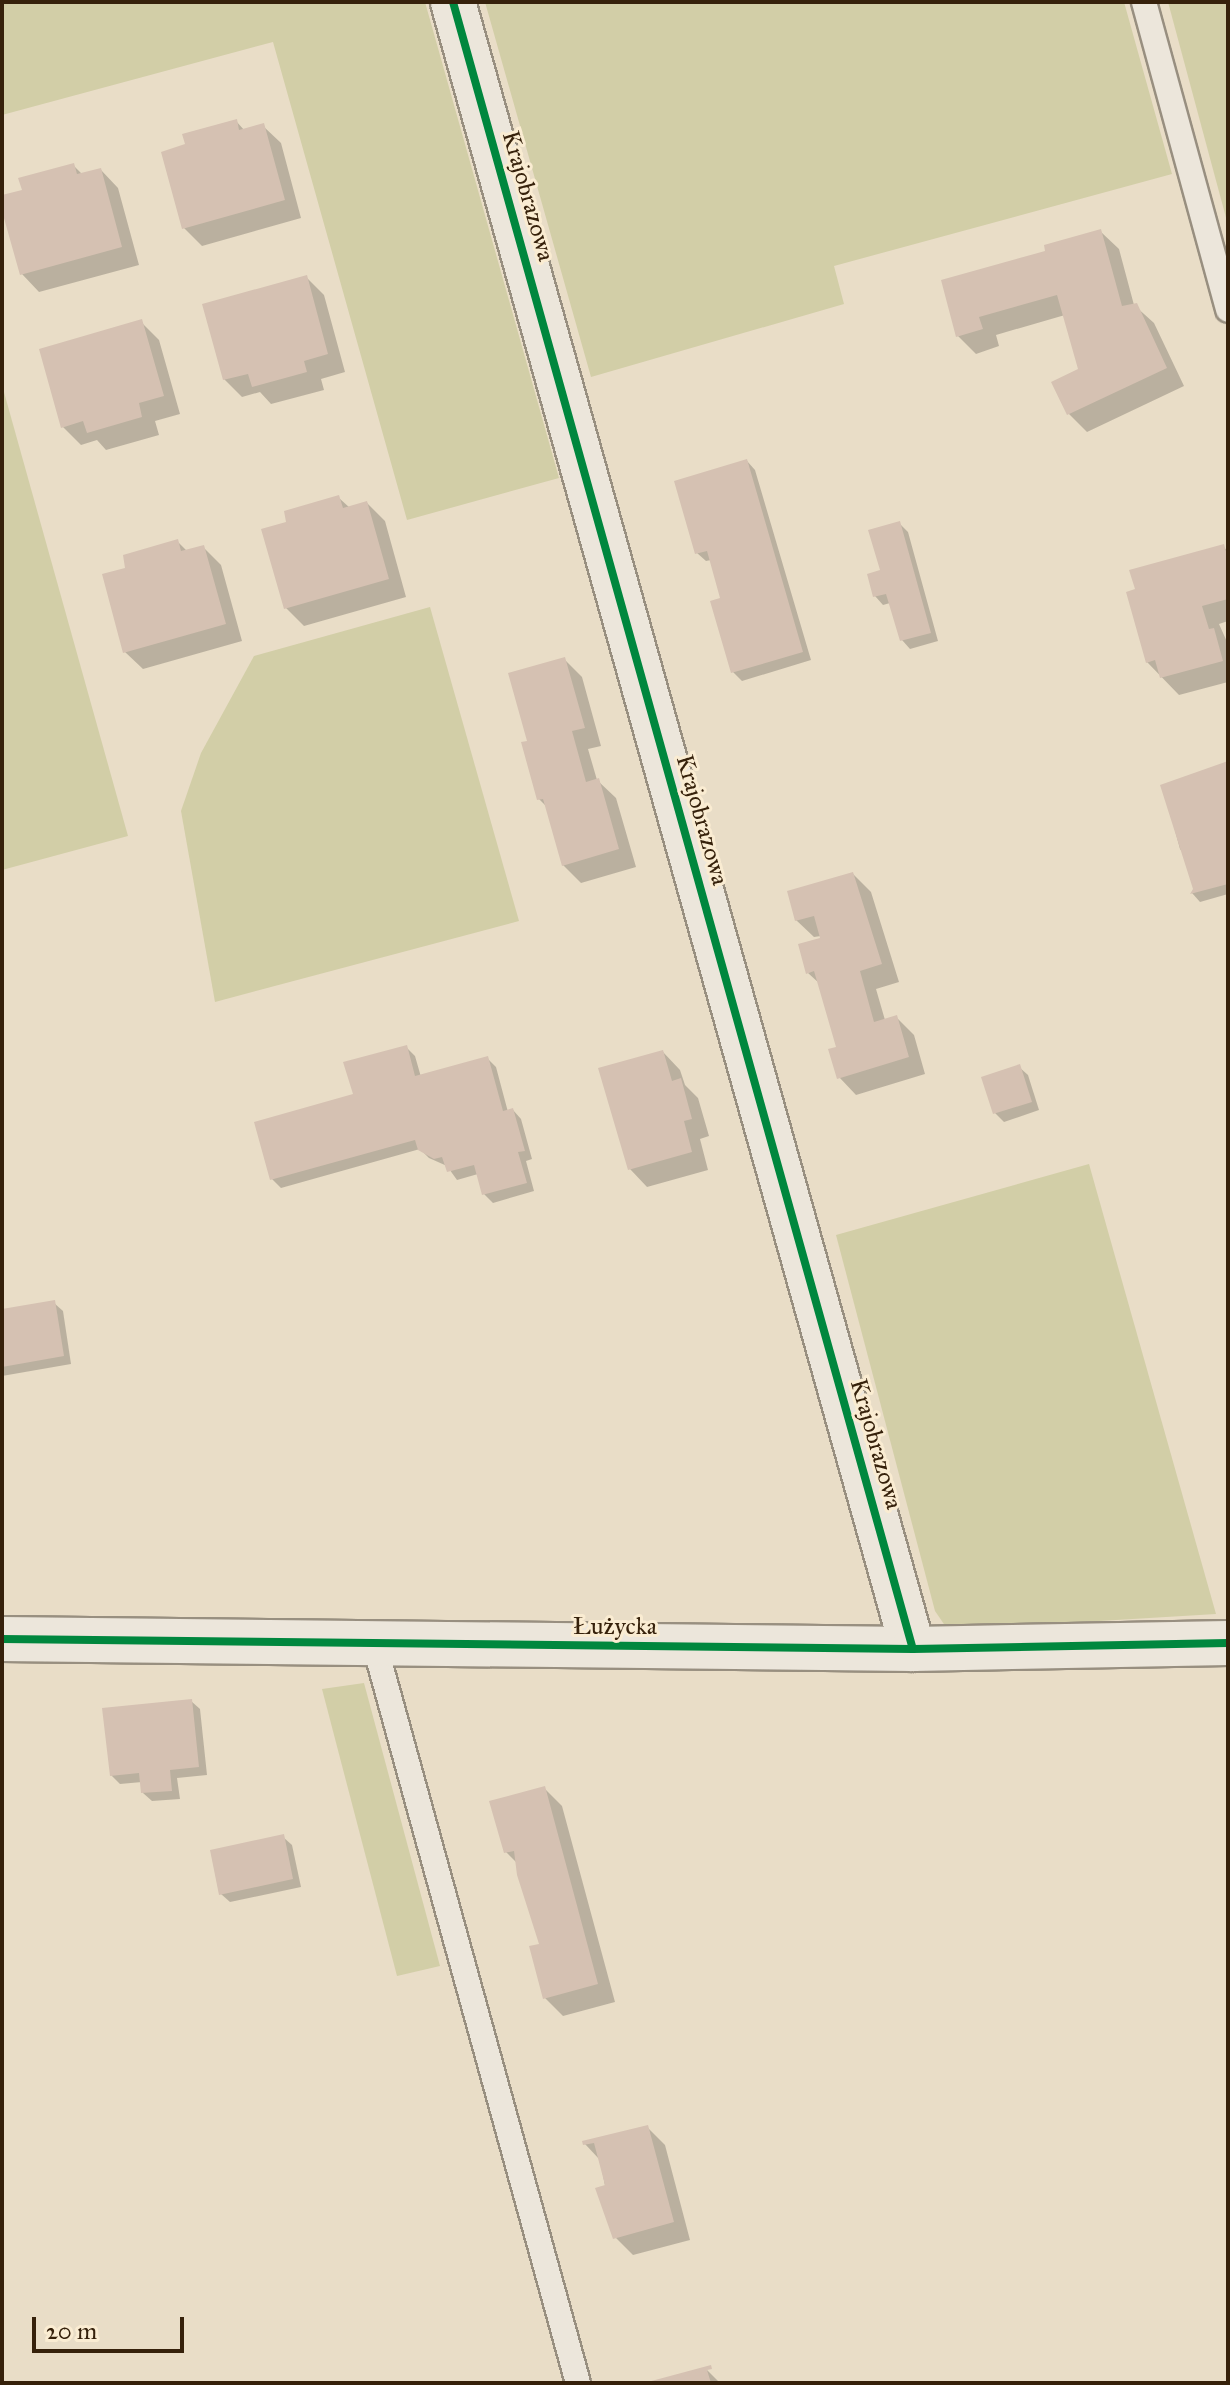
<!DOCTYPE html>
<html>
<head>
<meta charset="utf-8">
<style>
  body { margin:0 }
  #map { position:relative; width:1230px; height:2385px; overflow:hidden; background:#e9ddc7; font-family:"IM FELL Great Primer",serif }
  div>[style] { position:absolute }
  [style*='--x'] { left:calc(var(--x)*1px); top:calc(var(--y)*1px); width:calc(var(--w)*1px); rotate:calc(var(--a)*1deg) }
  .green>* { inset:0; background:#d2cea7 }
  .shadow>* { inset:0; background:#0003 }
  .building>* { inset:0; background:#d5c1b2 }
  .roads { filter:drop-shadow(2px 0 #988f80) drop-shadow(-2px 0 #988f80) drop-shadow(0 2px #988f80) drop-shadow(0 -2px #988f80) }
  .lane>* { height:24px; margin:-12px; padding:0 12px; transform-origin:12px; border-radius:12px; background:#ece6db }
  .street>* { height:44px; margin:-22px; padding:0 22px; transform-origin:22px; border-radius:22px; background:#ece6db }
  .cycleway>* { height:8px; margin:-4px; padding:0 4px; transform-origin:4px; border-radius:4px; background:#00873e }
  span { translate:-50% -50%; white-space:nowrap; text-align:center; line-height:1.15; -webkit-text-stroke:6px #faecd2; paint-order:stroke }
  .street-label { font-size:24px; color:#36210b }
  .frame { position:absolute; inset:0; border:4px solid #36210b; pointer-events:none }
  .scale { position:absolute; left:32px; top:2317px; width:152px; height:36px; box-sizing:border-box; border:4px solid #36210b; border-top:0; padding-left:10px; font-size:24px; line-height:28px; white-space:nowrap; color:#36210b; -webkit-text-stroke:6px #faecd2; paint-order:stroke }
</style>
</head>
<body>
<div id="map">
  <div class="green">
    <div style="clip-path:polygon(2px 2px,425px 2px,559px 478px,407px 520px,273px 42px,2px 115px)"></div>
    <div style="clip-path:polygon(485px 2px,1124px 2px,1172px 174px,834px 266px,844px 304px,591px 377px)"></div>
    <div style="clip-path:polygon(1168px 2px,1228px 2px,1228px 225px,1211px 162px)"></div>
    <div style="clip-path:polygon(2px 385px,128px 836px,2px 870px)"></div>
    <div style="clip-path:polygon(430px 607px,519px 921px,215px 1002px,181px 811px,201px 753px,254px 656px)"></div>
    <div style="clip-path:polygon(1089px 1164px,1216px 1614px,948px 1630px,935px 1611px,836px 1235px)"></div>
    <div style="clip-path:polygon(364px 1683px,440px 1966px,397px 1976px,322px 1689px)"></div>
  </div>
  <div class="shadow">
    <div style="clip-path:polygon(236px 121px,245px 131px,263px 126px,281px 143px,301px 218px,202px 246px,184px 228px,188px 146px)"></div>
    <div style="clip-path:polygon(73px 165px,83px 175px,101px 170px,118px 188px,139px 265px,39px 292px,22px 274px,2px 197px,24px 191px)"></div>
    <div style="clip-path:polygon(1101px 232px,1119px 249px,1134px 305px,1154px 323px,1184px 386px,1087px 432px,1069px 414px,1054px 383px,1080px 370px,1065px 315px,996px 335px,999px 346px,976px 354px,958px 336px,1047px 252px)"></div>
    <div style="clip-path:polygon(306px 277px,324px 295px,345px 372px,321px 379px,324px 390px,271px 404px,260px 392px,242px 397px,224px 379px)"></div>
    <div style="clip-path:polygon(141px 322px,159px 340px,180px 414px,155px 421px,159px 435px,106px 450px,97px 440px,81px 445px,63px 427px)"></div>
    <div style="clip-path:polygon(747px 461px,755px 470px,811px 660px,742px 681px,733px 672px,722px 599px,711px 560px,706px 561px,697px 553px)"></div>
    <div style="clip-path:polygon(339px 498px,350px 508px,367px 503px,385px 521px,406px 597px,304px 626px,286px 608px,289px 523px)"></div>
    <div style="clip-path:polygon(899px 523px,908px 532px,938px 641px,910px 649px,902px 640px,890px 603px,883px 605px,875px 596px)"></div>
    <div style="clip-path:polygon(177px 541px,187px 551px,203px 547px,221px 565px,242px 641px,143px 669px,125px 652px,128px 569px)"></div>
    <div style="clip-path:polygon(1223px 547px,1228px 551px,1228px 621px,1219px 624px,1228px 644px,1228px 682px,1179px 695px,1147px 662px)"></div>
    <div style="clip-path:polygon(564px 659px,582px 677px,601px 746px,588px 749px,597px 780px,616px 798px,636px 867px,581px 883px,563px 865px,548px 808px,539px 799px,529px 743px)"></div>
    <div style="clip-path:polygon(1228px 765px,1228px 894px,1200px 902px,1192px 893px,1195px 890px,1186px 856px,1180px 849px,1163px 786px)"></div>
    <div style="clip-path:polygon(853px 874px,871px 892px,899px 982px,876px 989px,885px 1020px,896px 1017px,914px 1035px,925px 1074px,856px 1095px,839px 1077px,838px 1048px,820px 984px,808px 973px,821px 936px,814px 937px,796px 920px)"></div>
    <div style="clip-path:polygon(406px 1047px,415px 1056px,421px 1077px,487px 1058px,496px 1067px,508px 1112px,513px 1110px,521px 1119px,532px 1159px,526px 1161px,534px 1191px,493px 1203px,484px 1194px,478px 1174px,457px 1180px,447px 1166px,429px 1158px,420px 1149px,281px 1188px,272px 1179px)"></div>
    <div style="clip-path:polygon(663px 1052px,680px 1070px,685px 1085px,698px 1098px,709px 1136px,700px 1139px,708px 1170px,647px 1187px,630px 1169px)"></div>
    <div style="clip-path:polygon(1019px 1067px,1028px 1075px,1039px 1110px,1004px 1122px,995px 1113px)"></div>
    <div style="clip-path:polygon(54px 1303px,63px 1311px,71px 1364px,2px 1376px,2px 1311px)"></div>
    <div style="clip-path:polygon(191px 1701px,200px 1709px,207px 1775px,177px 1778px,180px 1799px,152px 1801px,143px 1793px,142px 1782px,120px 1784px,111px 1775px)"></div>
    <div style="clip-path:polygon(544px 1788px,562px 1806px,615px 2002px,563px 2016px,545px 1998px,541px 1945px,518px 1864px,506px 1852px)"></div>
    <div style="clip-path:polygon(283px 1837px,292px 1845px,301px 1887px,230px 1902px,221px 1894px)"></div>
    <div style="clip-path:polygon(647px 2127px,665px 2145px,690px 2240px,633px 2255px,615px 2237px,600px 2160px,585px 2144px)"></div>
    <div style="clip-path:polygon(706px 2369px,720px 2383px,661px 2383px)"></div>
  </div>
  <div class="building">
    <div style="clip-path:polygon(237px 119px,239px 130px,264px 123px,285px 200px,182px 229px,161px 152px,185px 144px,182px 134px)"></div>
    <div style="clip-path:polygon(74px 163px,77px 174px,101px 168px,122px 247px,20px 275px,2px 211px,2px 195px,22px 190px,18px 178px)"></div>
    <div style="clip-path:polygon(1101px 229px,1122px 306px,1137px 303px,1167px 368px,1067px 415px,1051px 382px,1078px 369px,1057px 295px,979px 317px,983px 329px,956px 337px,941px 280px,1045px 251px,1044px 245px)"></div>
    <div style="clip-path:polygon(307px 275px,328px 354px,304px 361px,307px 372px,252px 387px,248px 374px,223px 380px,202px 304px)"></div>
    <div style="clip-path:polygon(142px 319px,164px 396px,139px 403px,142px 417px,87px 433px,83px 421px,61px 428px,39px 349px)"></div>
    <div style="clip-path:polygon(747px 459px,803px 652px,731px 673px,710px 601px,720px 598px,707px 551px,695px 554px,674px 481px)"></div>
    <div style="clip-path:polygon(339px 495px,343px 508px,367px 501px,389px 579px,284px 609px,261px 529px,286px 522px,284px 511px)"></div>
    <div style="clip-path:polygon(900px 521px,931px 633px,900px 641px,886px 594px,873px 597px,867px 574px,880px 570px,868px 530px)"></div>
    <div style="clip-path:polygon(178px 539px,181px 551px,204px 545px,226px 624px,123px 653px,102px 574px,125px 568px,123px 555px)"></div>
    <div style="clip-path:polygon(1224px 544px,1228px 559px,1228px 599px,1202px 606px,1209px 629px,1214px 628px,1223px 661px,1160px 678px,1155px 660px,1146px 663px,1126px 592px,1135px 589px,1129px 570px)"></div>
    <div style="clip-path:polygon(565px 657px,585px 728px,572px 731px,586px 782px,599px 778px,619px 849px,562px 866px,543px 799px,537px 800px,521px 742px,527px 741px,508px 673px)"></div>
    <div style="clip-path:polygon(1228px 761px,1228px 884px,1190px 894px,1193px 889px,1160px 785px)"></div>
    <div style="clip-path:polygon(853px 872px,882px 964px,860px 971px,874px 1022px,897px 1015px,909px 1057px,837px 1079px,828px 1049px,836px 1047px,814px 971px,806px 974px,798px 944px,820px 938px,814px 916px,795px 921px,787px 891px)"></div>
    <div style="clip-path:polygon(407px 1045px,415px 1076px,488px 1056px,503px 1111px,513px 1108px,525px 1151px,518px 1152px,527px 1183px,482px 1195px,474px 1165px,447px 1172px,442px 1157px,434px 1159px,418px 1150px,415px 1140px,270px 1180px,254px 1122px,353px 1094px,343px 1062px)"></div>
    <div style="clip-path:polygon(663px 1050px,672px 1081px,681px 1078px,692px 1119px,684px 1121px,692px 1152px,628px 1170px,598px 1068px)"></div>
    <div style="clip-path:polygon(1020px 1064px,1032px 1102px,993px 1114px,981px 1077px)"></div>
    <div style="clip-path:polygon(55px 1300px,64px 1356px,2px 1367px,2px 1309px)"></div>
    <div style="clip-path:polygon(192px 1699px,199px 1767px,170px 1770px,172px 1791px,141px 1793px,139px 1773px,110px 1776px,102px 1708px)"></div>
    <div style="clip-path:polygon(545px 1786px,598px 1984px,543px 1999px,529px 1946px,539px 1944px,517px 1875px,514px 1851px,504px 1853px,489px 1801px)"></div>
    <div style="clip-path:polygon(284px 1834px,293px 1879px,219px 1895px,210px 1850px)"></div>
    <div style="clip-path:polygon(648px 2125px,674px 2222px,613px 2239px,595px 2188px,605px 2185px,594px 2143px,583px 2145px,582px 2141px)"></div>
    <div style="clip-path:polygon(711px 2365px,712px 2369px,707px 2370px,711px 2383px,644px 2383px)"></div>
  </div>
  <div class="roads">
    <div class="lane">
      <div style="--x:1144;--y:2;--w:319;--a:74.7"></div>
      <div style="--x:375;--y:1646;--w:764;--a:74.6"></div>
    </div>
    <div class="street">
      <div style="--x:453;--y:2;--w:1710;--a:74.4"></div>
      <div style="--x:2;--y:1639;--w:911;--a:0.63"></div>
      <div style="--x:913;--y:1649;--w:315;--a:-1.1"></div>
    </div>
  </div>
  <div class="cycleway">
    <div style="--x:453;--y:2;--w:1710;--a:74.4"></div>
    <div style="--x:2;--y:1639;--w:911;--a:0.63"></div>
    <div style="--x:913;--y:1649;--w:315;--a:-1.1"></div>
  </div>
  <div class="street-label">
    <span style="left:528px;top:196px;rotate:74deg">Krajobrazowa</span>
    <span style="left:702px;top:820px;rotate:74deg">Krajobrazowa</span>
    <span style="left:876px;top:1444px;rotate:74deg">Krajobrazowa</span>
    <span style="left:615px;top:1627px">Łużycka</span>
  </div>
  <div class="frame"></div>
  <div class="scale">20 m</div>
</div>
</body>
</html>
